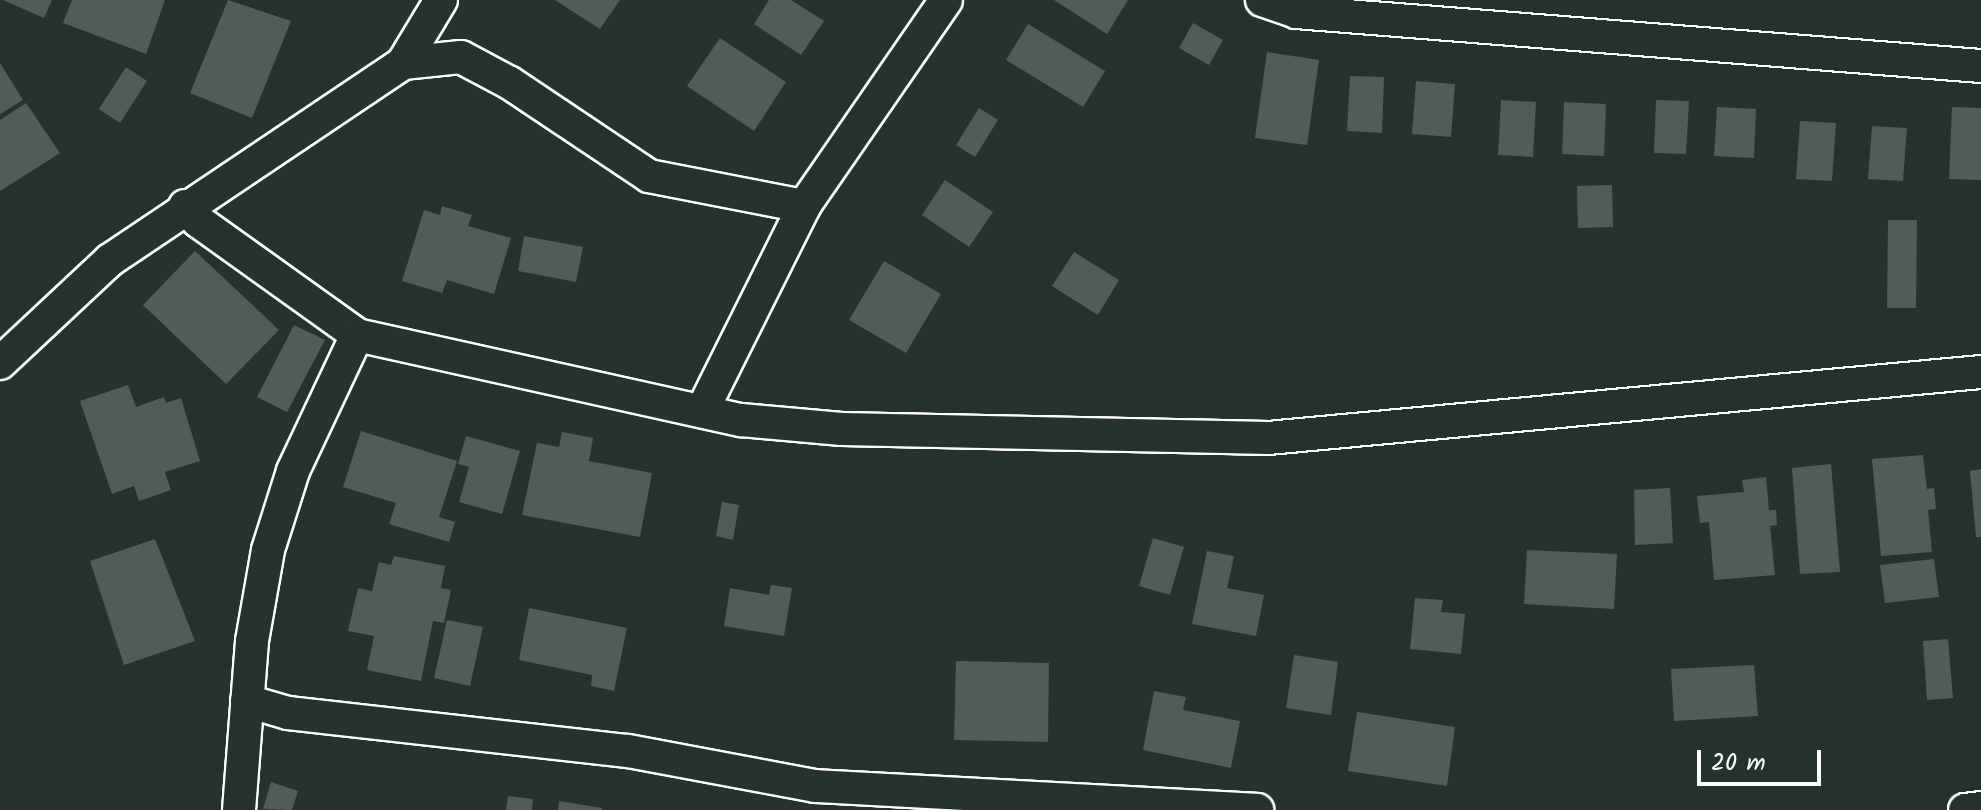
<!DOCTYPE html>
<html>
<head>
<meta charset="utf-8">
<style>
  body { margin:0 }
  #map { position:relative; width:1981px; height:810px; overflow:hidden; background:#26332d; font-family:Kalam,sans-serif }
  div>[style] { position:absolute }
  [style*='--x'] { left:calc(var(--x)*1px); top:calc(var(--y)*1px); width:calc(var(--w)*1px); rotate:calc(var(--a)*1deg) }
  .building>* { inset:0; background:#515c57 }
  .roads { filter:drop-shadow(2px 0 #fff) drop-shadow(-2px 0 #fff) drop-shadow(0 2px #fff) drop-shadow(0 -2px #fff) }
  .minor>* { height:32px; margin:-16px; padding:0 16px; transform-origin:16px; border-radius:16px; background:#26332d }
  span { translate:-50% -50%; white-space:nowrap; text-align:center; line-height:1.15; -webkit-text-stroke:6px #26332d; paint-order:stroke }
  .scale { position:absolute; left:1697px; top:750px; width:124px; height:36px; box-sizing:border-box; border:4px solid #fff; border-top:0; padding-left:10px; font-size:24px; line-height:28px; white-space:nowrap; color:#fff; -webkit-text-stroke:6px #26332d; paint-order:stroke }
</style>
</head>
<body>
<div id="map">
  <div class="building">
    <div style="clip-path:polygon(3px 0,52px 0,44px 18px)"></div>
    <div style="clip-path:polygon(72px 0,165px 0,146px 54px,63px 23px)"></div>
    <div style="clip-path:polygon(228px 0,291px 21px,252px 118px,190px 93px)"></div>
    <div style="clip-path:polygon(555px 0,620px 0,600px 29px)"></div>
    <div style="clip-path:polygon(769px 0,791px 0,824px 21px,801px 55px,754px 24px)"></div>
    <div style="clip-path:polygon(1054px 0,1128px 0,1107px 34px)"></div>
    <div style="clip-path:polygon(1193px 23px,1223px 40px,1209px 65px,1179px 48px)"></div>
    <div style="clip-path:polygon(1028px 24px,1105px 71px,1083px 107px,1006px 60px)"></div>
    <div style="clip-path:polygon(720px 38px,786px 82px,754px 131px,687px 86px)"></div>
    <div style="clip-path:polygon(1267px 52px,1319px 60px,1307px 145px,1255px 138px)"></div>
    <div style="clip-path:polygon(0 63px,23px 100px,0 114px)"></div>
    <div style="clip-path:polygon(126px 67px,147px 81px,120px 123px,99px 109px)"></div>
    <div style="clip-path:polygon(1350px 76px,1384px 77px,1382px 133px,1347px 131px)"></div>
    <div style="clip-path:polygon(1416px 81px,1455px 84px,1451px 137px,1412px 134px)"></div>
    <div style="clip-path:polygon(1501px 100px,1536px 102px,1533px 157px,1498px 155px)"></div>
    <div style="clip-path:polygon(1656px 100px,1689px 101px,1686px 154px,1654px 153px)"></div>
    <div style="clip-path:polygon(1564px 102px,1606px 104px,1604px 156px,1562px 154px)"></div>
    <div style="clip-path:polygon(26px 103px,60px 153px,0 191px,0 120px)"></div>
    <div style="clip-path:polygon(1717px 107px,1756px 109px,1754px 158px,1714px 156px)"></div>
    <div style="clip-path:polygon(1952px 107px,1981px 108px,1981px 180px,1949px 179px)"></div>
    <div style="clip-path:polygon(979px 108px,998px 120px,975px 157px,956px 145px)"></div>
    <div style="clip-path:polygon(1800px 121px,1836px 123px,1832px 181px,1796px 179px)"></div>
    <div style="clip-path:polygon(1872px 126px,1907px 128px,1903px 181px,1868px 179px)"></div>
    <div style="clip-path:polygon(945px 180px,993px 212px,969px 247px,922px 215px)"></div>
    <div style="clip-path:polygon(1612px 185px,1613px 227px,1578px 228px,1577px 186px)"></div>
    <div style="clip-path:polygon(442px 206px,472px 215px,468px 226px,511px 238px,494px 294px,447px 280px,442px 293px,402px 281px,424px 210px,440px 215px)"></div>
    <div style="clip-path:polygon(1888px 220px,1917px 220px,1916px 308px,1887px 308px)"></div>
    <div style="clip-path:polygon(524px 236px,583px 247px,576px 282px,518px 271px)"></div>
    <div style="clip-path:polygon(195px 251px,279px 330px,226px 384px,143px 305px)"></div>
    <div style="clip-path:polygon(1074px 252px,1119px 280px,1098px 315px,1052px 286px)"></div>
    <div style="clip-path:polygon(884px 261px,941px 294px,906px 353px,849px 320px)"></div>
    <div style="clip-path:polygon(294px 325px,325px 340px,287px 412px,257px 397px)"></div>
    <div style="clip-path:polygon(128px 385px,136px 407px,164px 397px,166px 403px,181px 398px,200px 461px,165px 472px,171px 490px,139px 501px,134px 486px,112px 494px,80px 401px)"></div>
    <div style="clip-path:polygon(361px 431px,457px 461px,439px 517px,455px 522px,449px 542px,389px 524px,396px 503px,343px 487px)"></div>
    <div style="clip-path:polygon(562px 432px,593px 438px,589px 461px,652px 473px,640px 537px,522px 515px,537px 443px,559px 447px)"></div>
    <div style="clip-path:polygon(466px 436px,520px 451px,502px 514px,459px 502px,469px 467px,458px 464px)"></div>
    <div style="clip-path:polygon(1923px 455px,1927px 489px,1934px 488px,1936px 509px,1928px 510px,1932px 552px,1881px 556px,1872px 459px)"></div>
    <div style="clip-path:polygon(1831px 464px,1840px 572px,1800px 574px,1792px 468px)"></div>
    <div style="clip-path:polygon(1981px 469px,1981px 537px,1976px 537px,1970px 471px)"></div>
    <div style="clip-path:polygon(1766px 477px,1769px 510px,1776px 510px,1777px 525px,1770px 526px,1775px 575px,1714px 580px,1709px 522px,1700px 523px,1697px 496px,1744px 492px,1742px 480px)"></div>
    <div style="clip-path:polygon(1670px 488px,1673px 543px,1635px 545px,1634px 490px)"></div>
    <div style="clip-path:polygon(722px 502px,739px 505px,733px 540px,716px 536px)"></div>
    <div style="clip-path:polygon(1153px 538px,1184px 547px,1170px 595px,1139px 586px)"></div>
    <div style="clip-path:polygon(155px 539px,195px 641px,124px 665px,90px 561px)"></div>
    <div style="clip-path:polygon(1527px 550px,1617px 554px,1614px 609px,1524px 604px)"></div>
    <div style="clip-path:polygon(1207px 551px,1234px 556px,1227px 588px,1264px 595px,1256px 636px,1192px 624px)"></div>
    <div style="clip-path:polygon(394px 556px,445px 566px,441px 588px,451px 590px,444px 623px,433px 621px,421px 681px,367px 670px,374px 636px,348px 631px,358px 588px,372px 591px,379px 562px,391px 565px)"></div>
    <div style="clip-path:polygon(1934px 559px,1939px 597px,1885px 603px,1880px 565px)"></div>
    <div style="clip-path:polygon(771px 585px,792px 588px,784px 636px,724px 626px,730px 588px,769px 595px)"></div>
    <div style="clip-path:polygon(1415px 598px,1443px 600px,1441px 612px,1465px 614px,1461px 654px,1410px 649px)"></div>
    <div style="clip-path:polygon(529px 608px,627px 628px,614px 691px,591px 686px,592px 675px,519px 660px)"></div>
    <div style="clip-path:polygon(447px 620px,483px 627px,470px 686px,434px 678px)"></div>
    <div style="clip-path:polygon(1948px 639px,1953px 698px,1927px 700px,1923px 641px)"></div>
    <div style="clip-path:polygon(1294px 655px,1338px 662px,1331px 715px,1286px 708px)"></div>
    <div style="clip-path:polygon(956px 661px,1049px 663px,1048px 742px,954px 740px)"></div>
    <div style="clip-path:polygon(1754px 665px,1758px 716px,1674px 721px,1671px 669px)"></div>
    <div style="clip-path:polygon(1154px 691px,1186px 697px,1183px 710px,1240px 721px,1231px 768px,1143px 750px)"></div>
    <div style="clip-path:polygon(1357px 712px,1455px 727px,1447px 786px,1348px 771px)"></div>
    <div style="clip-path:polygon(271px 782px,298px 791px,292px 810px,263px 809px)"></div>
    <div style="clip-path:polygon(508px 796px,533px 799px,532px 810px,506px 810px)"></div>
    <div style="clip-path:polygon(559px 801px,602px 808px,602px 810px,558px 810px)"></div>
  </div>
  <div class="roads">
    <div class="minor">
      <div style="--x:441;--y:0;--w:74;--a:121.1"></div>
      <div style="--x:403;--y:63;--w:58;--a:-5.9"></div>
      <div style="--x:461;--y:57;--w:55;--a:28"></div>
      <div style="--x:510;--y:83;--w:167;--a:33.8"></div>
      <div style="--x:649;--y:176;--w:158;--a:11"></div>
      <div style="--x:1262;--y:0;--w:36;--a:19"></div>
      <div style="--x:1296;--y:12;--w:687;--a:4.51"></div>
      <div style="--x:185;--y:206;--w:20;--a:49"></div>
      <div style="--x:198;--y:221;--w:196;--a:35.6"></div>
      <div style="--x:357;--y:335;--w:393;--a:12.5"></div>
      <div style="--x:741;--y:420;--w:101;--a:5.1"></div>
      <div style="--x:842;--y:429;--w:426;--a:1.2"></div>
      <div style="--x:1268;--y:438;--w:716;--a:-5.29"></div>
      <div style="--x:0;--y:363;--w:151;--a:-43.1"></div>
      <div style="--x:110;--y:260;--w:353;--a:-33.9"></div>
      <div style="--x:702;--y:411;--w:229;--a:-63.5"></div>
      <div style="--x:804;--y:206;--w:250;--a:-55.4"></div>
      <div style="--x:247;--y:701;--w:43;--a:16.3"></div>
      <div style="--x:288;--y:713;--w:342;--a:6.4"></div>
      <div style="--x:628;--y:751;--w:190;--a:10.6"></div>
      <div style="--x:815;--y:786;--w:443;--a:3.1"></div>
      <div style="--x:239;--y:810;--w:169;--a:-85.6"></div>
      <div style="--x:252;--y:641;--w:92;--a:-80"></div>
      <div style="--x:268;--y:550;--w:83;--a:-72.4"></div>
      <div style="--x:293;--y:471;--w:150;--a:-64.8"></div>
      <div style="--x:1965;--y:810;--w:16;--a:-7"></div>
    </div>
  </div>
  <div class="scale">20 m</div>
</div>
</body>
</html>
